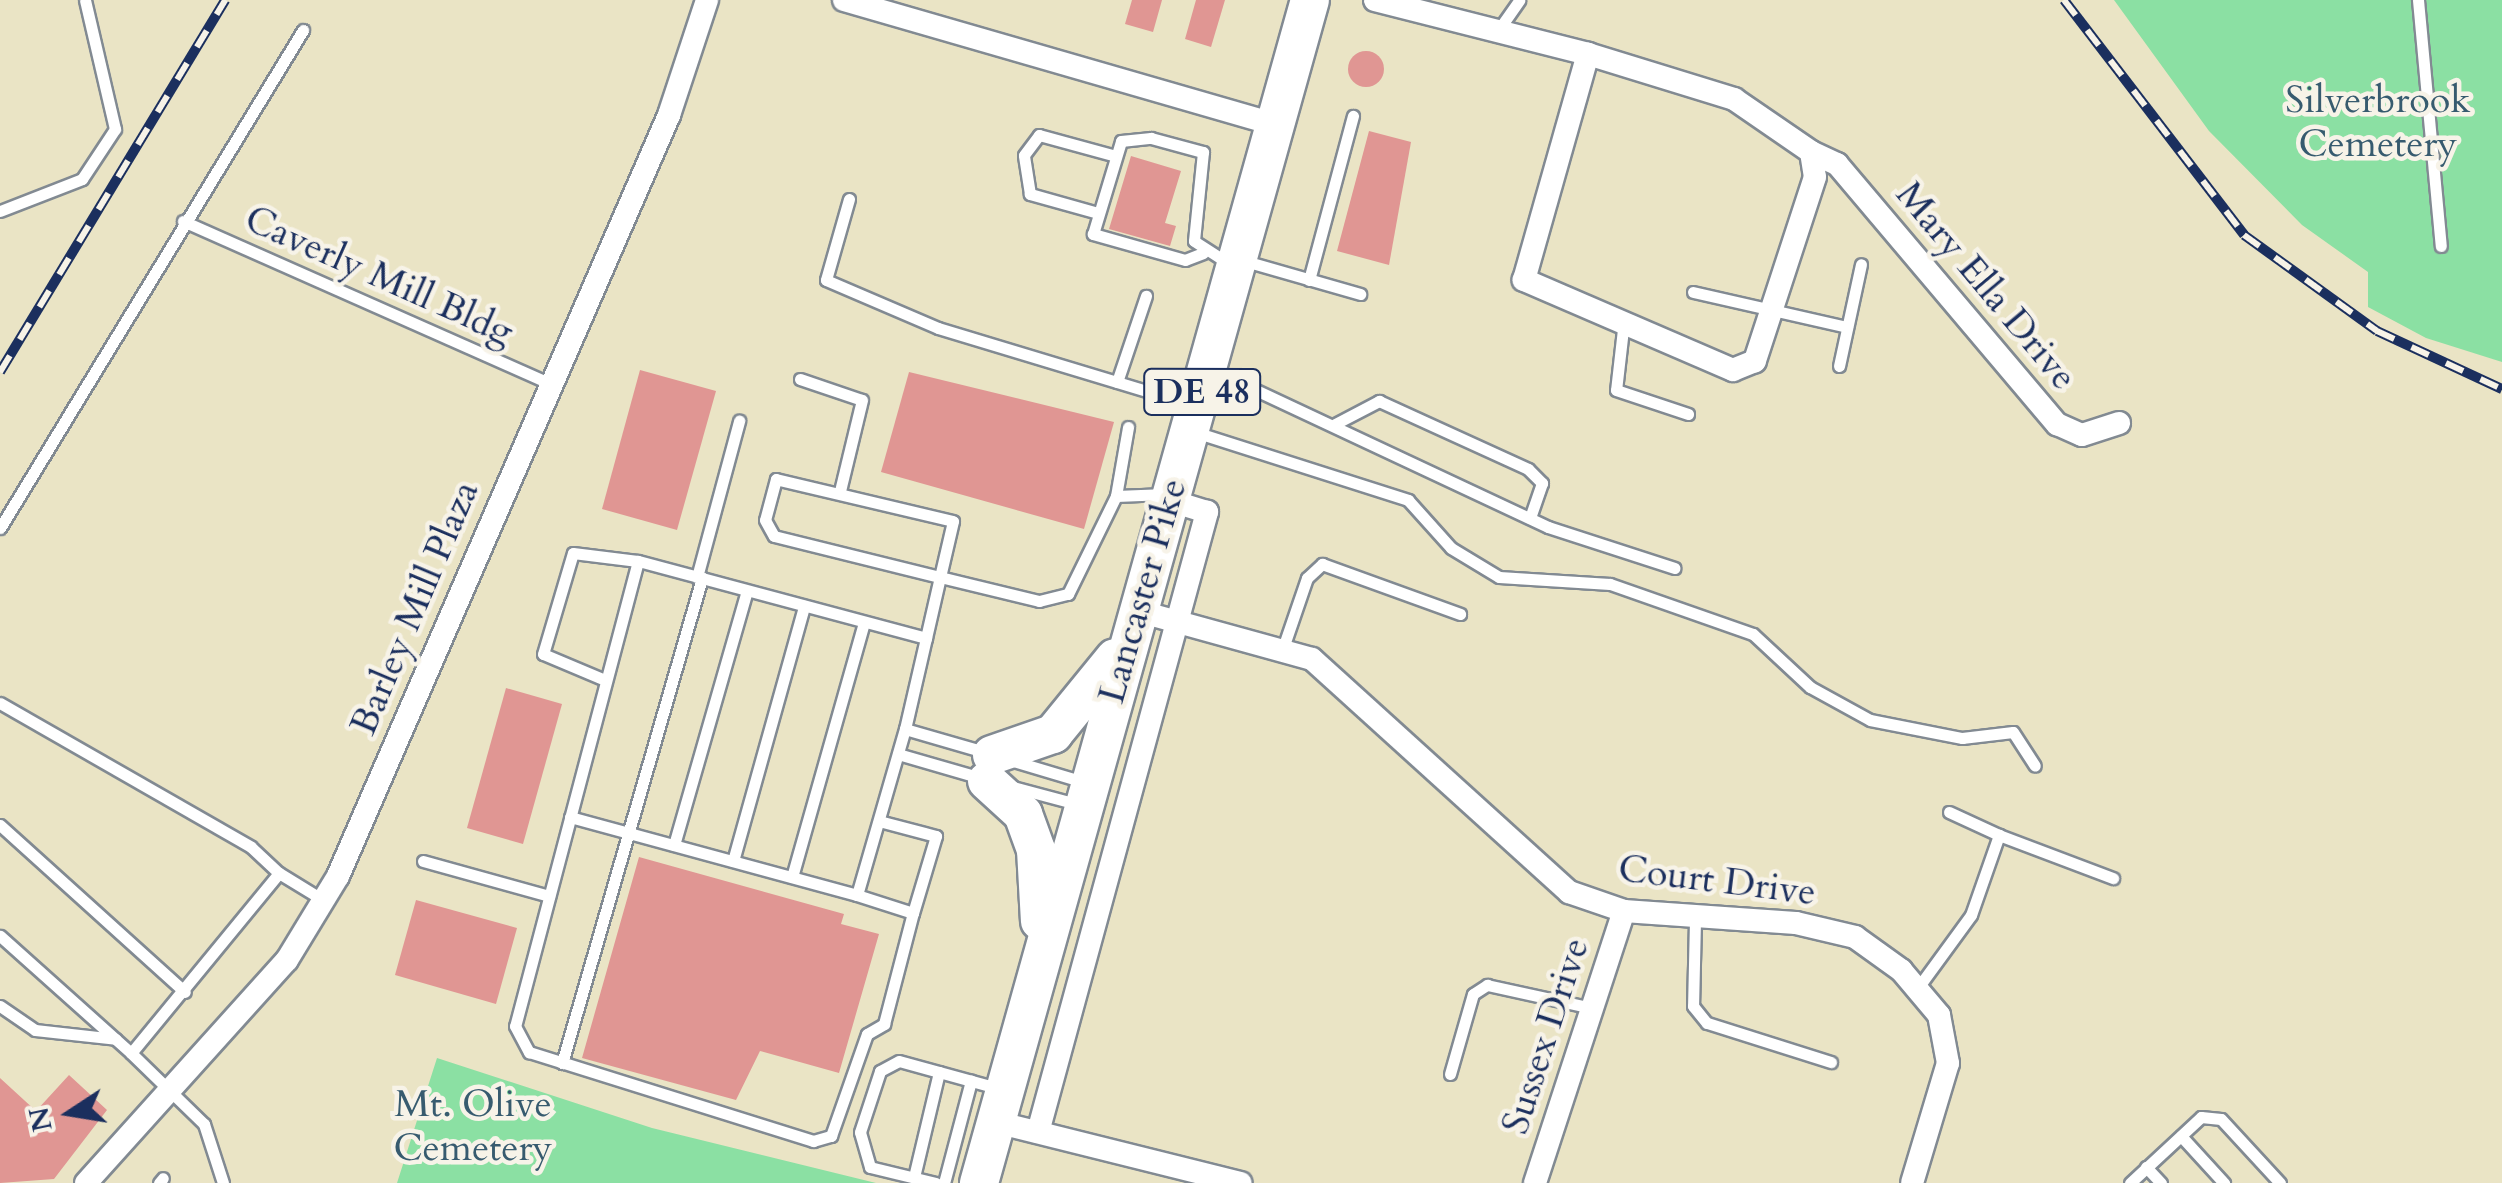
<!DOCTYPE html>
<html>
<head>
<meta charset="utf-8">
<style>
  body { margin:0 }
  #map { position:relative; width:2502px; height:1183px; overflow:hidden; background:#eae4c5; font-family:Cardo,serif }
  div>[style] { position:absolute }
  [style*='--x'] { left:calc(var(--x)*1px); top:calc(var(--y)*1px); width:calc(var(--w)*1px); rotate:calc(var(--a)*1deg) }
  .green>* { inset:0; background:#8be0a3 }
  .building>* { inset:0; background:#e09693 }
  .round { border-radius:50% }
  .roads { filter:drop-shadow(2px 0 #828a92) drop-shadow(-2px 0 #828a92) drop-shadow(0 2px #828a92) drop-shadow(0 -2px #828a92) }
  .lane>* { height:11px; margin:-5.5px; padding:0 5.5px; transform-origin:5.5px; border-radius:5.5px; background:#fff }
  .street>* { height:22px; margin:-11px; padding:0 11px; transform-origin:11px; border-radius:11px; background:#fff }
  .primary>* { height:38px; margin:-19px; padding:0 19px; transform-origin:19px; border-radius:19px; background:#fff }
  .rail>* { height:10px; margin-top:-5px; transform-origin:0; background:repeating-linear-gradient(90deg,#f7f3e8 0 19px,#1b2f5e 0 38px); box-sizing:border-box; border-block:2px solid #1b2f5e }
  span { translate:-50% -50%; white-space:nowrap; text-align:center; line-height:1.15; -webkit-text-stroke:9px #f7f3e8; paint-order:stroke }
  .shield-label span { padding:2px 8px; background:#f7f3e8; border:2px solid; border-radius:8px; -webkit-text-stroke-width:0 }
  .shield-label { font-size:35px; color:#1b2f5e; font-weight:700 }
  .park-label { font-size:38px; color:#375b6f }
  .street-label { font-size:38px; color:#1b2f5e }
  .north { position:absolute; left:20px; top:1063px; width:100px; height:100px; -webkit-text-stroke:8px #f7f3e8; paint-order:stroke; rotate:258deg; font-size:28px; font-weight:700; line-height:40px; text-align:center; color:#1b2f5e }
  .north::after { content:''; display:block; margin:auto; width:35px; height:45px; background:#1b2f5e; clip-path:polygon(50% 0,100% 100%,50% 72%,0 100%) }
</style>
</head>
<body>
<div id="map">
  <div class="green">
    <div style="clip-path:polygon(2114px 0,2502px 0,2502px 362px,2426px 338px,2368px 307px,2368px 272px,2302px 225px,2209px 131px)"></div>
    <div style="clip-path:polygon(437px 1058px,652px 1128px,876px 1183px,397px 1183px)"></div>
  </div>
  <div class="building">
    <div style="clip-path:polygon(1132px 0,1162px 0,1153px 32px,1125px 24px)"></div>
    <div style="clip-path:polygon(1196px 0,1225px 0,1211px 47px,1185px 39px)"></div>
    <div class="round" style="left:1348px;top:51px;width:36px;height:36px"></div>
    <div style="clip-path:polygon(1369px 131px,1411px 142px,1389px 265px,1337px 251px)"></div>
    <div style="clip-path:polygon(1131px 156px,1181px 171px,1165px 223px,1176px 226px,1170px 246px,1109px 229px)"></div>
    <div style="clip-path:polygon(640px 370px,716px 391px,677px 530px,602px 509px)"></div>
    <div style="clip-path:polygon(909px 372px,1114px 422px,1084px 529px,881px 472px)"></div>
    <div style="clip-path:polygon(506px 688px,562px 704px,523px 844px,467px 828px)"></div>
    <div style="clip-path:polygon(639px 857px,844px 914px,841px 924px,879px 934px,839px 1073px,760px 1051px,736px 1100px,582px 1058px)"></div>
    <div style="clip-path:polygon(416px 900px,517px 928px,496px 1004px,395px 975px)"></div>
    <div style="clip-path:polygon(69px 1075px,107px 1110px,54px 1179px,0 1183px,0 1078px,36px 1111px)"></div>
  </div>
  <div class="roads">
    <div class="lane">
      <div style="--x:2418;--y:0;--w:247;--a:84.7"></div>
      <div style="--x:1497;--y:32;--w:39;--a:-55"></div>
      <div style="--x:849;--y:199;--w:84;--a:105.9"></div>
      <div style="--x:826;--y:280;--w:122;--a:23.2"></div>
      <div style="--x:938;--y:328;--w:262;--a:16.8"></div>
      <div style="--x:0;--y:211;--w:88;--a:-21.3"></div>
      <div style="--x:82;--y:179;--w:60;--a:-56.6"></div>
      <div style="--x:115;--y:129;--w:132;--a:-103.1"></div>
      <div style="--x:1098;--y:213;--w:71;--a:-164.4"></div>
      <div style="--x:1030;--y:194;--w:39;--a:-99"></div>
      <div style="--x:1024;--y:155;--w:25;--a:-53"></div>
      <div style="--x:1039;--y:135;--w:76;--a:15.3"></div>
      <div style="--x:183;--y:221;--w:402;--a:23.9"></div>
      <div style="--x:1203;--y:253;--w:19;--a:159"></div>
      <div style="--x:1185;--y:260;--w:96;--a:-164.2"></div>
      <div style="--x:1093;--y:234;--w:97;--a:-73.2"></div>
      <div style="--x:1121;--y:141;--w:30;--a:-6"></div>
      <div style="--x:1151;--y:138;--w:54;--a:15.1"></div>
      <div style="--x:1203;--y:152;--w:89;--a:95.8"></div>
      <div style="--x:1194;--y:241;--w:44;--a:33"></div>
      <div style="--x:1245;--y:261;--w:120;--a:16"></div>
      <div style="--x:1309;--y:280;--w:170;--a:-75"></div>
      <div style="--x:1693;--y:292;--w:158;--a:12.8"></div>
      <div style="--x:1623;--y:329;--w:61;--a:96.5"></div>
      <div style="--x:1616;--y:390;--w:76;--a:18.4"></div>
      <div style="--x:1839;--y:366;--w:104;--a:-77.8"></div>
      <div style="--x:1213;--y:370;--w:370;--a:25.1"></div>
      <div style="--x:1548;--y:527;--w:133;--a:18"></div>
      <div style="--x:800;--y:379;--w:65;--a:18.7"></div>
      <div style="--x:862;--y:400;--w:94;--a:103.6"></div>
      <div style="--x:1117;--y:382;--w:91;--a:-71.4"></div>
      <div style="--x:1335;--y:424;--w:50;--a:-27.6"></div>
      <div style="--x:1379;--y:401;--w:164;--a:24.5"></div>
      <div style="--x:1528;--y:469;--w:20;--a:45"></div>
      <div style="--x:1542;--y:483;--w:37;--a:109"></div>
      <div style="--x:1195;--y:432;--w:224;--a:17.7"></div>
      <div style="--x:1408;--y:500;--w:64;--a:48.1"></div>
      <div style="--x:1451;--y:548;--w:56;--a:31.1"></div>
      <div style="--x:1499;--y:577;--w:111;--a:3.6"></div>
      <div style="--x:1610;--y:584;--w:151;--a:19.3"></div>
      <div style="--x:1753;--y:634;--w:78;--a:42.9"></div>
      <div style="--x:1810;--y:687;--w:68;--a:28.8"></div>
      <div style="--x:1870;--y:720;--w:94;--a:11.1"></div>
      <div style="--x:1962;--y:738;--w:51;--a:-6.7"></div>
      <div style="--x:2013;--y:732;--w:40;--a:57.1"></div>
      <div style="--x:1116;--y:496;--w:70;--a:-80.1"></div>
      <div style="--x:0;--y:528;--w:583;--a:-58.68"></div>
      <div style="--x:697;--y:577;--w:162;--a:-74.9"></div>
      <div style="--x:926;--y:638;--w:298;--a:-165"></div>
      <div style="--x:638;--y:561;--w:481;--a:104.8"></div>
      <div style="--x:515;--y:1026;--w:30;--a:62"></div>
      <div style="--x:529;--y:1052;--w:298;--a:17.4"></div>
      <div style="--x:813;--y:1141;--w:19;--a:-16"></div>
      <div style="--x:831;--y:1136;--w:108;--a:-70.6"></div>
      <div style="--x:867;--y:1034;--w:20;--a:-30"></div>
      <div style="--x:884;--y:1024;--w:115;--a:-75.4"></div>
      <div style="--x:913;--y:913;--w:59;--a:-162.2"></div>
      <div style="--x:857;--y:895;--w:173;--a:-73.9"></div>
      <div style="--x:905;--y:729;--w:93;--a:-77"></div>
      <div style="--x:926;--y:638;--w:63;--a:-77.1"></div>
      <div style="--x:940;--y:577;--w:57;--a:-76.9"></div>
      <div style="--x:953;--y:521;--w:182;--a:-166.7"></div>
      <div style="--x:776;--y:479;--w:42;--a:105"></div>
      <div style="--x:765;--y:520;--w:18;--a:61"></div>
      <div style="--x:774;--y:536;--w:171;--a:13.9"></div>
      <div style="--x:940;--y:577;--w:102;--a:13.6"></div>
      <div style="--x:1039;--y:601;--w:30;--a:-14"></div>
      <div style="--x:1068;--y:594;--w:109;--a:-63.9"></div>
      <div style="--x:1116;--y:496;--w:50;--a:-2.3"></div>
      <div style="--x:1283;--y:648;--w:74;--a:-71.1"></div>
      <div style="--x:1307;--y:578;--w:21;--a:-43"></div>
      <div style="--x:1322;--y:564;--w:147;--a:19.9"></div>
      <div style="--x:605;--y:680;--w:67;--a:-157.2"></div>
      <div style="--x:543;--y:654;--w:105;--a:-73.5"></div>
      <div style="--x:573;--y:553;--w:65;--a:7"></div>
      <div style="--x:0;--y:703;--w:289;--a:29.8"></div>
      <div style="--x:251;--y:847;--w:38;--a:43"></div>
      <div style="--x:279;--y:873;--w:233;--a:129.4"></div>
      <div style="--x:131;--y:1053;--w:176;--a:-138.2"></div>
      <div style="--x:905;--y:729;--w:86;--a:16.1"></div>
      <div style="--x:898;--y:754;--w:86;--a:16.1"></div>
      <div style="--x:1010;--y:760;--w:77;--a:16.6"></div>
      <div style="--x:1013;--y:787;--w:66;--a:14.9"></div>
      <div style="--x:1949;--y:812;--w:55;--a:24.7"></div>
      <div style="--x:570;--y:817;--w:297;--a:15.2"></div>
      <div style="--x:879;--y:821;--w:59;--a:14.7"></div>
      <div style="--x:936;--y:836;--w:80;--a:106.6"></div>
      <div style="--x:0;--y:825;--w:249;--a:42.1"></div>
      <div style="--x:674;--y:845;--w:264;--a:-74"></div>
      <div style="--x:423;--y:861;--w:131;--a:15.5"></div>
      <div style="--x:733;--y:861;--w:265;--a:-74.4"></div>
      <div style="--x:279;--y:873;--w:52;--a:31.5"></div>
      <div style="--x:792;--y:877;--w:265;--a:-74.2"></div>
      <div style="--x:1695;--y:920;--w:86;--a:91.3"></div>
      <div style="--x:1693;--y:1006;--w:22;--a:51"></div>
      <div style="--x:1707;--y:1023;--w:130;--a:17.5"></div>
      <div style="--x:1917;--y:989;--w:92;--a:-53.9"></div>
      <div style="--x:1971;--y:915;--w:85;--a:-70.7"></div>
      <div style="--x:1999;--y:835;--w:122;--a:20.7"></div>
      <div style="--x:0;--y:1006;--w:42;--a:34.4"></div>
      <div style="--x:35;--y:1030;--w:81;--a:6.3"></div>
      <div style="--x:131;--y:1053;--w:102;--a:44.2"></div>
      <div style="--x:204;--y:1124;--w:62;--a:72.1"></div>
      <div style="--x:562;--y:1063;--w:505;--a:-73.9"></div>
      <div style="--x:1450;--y:1074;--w:83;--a:-74"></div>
      <div style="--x:1473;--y:994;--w:17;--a:-33"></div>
      <div style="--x:1487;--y:985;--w:107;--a:12.4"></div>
      <div style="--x:2181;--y:1136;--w:64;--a:47.5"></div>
      <div style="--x:2146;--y:1167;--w:22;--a:47"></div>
      <div style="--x:914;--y:1177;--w:108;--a:-76.6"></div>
      <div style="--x:159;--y:1183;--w:6;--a:-51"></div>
      <div style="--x:936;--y:1183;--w:68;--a:-166.4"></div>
      <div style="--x:870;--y:1167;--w:36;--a:-106"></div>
      <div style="--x:860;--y:1132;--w:64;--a:-71.8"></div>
      <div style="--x:880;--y:1071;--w:21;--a:-28"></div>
      <div style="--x:899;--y:1061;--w:106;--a:15.4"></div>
      <div style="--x:944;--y:1183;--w:106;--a:-75.2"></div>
      <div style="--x:2130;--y:1183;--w:97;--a:-42.9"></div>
      <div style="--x:2201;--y:1117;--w:20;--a:6"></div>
      <div style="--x:2221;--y:1119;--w:87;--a:47.3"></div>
    </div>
    <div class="street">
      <div style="--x:844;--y:0;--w:450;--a:16.1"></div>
      <div style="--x:1375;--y:0;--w:220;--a:14.2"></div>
      <div style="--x:1588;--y:54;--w:153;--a:17.1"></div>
      <div style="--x:1734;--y:99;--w:93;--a:34.5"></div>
      <div style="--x:1811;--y:152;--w:25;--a:81"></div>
      <div style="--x:1815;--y:177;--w:194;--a:108.1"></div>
      <div style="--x:1755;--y:361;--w:24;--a:158"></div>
      <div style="--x:1733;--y:370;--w:228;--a:-156.7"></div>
      <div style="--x:1524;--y:280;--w:235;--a:-74.2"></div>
      <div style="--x:1811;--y:152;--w:29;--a:25"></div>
      <div style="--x:1837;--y:164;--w:341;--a:49.8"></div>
      <div style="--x:2057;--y:424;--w:27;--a:24"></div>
      <div style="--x:2082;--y:435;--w:39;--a:-18"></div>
      <div style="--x:1138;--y:611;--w:180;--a:15.4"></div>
      <div style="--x:1312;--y:659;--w:347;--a:42.2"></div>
      <div style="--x:1569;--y:892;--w:58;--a:19.1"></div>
      <div style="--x:1624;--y:911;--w:172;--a:4"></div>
      <div style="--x:1796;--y:923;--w:61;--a:13.3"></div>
      <div style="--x:1855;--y:937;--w:57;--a:35.7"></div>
      <div style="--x:1901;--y:970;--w:59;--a:49.8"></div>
      <div style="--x:1939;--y:1015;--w:49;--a:79.4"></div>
      <div style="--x:1948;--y:1063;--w:125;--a:106.7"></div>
      <div style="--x:996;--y:1122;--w:252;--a:14"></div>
      <div style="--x:1038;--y:1132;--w:643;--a:-74.75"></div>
      <div style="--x:1207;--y:512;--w:39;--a:-163"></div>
      <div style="--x:86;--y:1183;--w:300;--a:-48"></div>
      <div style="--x:287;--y:960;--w:98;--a:-58.7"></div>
      <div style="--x:338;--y:876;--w:830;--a:-66.49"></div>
      <div style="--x:669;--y:115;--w:121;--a:-71.7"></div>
      <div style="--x:1535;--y:1183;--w:286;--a:-71.9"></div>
    </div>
    <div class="primary">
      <div style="--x:992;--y:755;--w:65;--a:-19"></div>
      <div style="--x:1053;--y:734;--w:98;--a:-50.8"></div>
      <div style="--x:987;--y:781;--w:49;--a:42.5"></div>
      <div style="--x:1023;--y:814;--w:38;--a:70"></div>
      <div style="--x:1036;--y:850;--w:71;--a:86.8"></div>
      <div style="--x:979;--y:1183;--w:1228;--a:-74.37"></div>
    </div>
  </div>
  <div class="rail">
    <div style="--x:2064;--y:0;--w:296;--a:52.5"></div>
    <div style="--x:2244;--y:235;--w:164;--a:35.8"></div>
    <div style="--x:2377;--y:331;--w:138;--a:24.9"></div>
    <div style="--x:0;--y:372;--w:435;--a:-58.8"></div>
  </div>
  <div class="shield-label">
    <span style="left:1202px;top:392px">DE 48</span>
  </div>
  <div class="park-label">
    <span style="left:2378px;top:123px">Silverbrook<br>Cemetery</span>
    <span style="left:473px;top:1127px">Mt. Olive<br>Cemetery</span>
  </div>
  <div class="street-label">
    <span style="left:379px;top:276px;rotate:24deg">Caverly Mill Bldg</span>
    <span style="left:1986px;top:286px;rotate:50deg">Mary Ella Drive</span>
    <span style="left:1143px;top:591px;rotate:-74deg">Lancaster Pike</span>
    <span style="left:415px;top:608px;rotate:-67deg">Barley Mill Plaza</span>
    <span style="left:1717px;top:881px;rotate:7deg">Court Drive</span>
    <span style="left:1546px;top:1036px;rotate:-72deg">Sussex Drive</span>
  </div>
  <div class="north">N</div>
</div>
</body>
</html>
